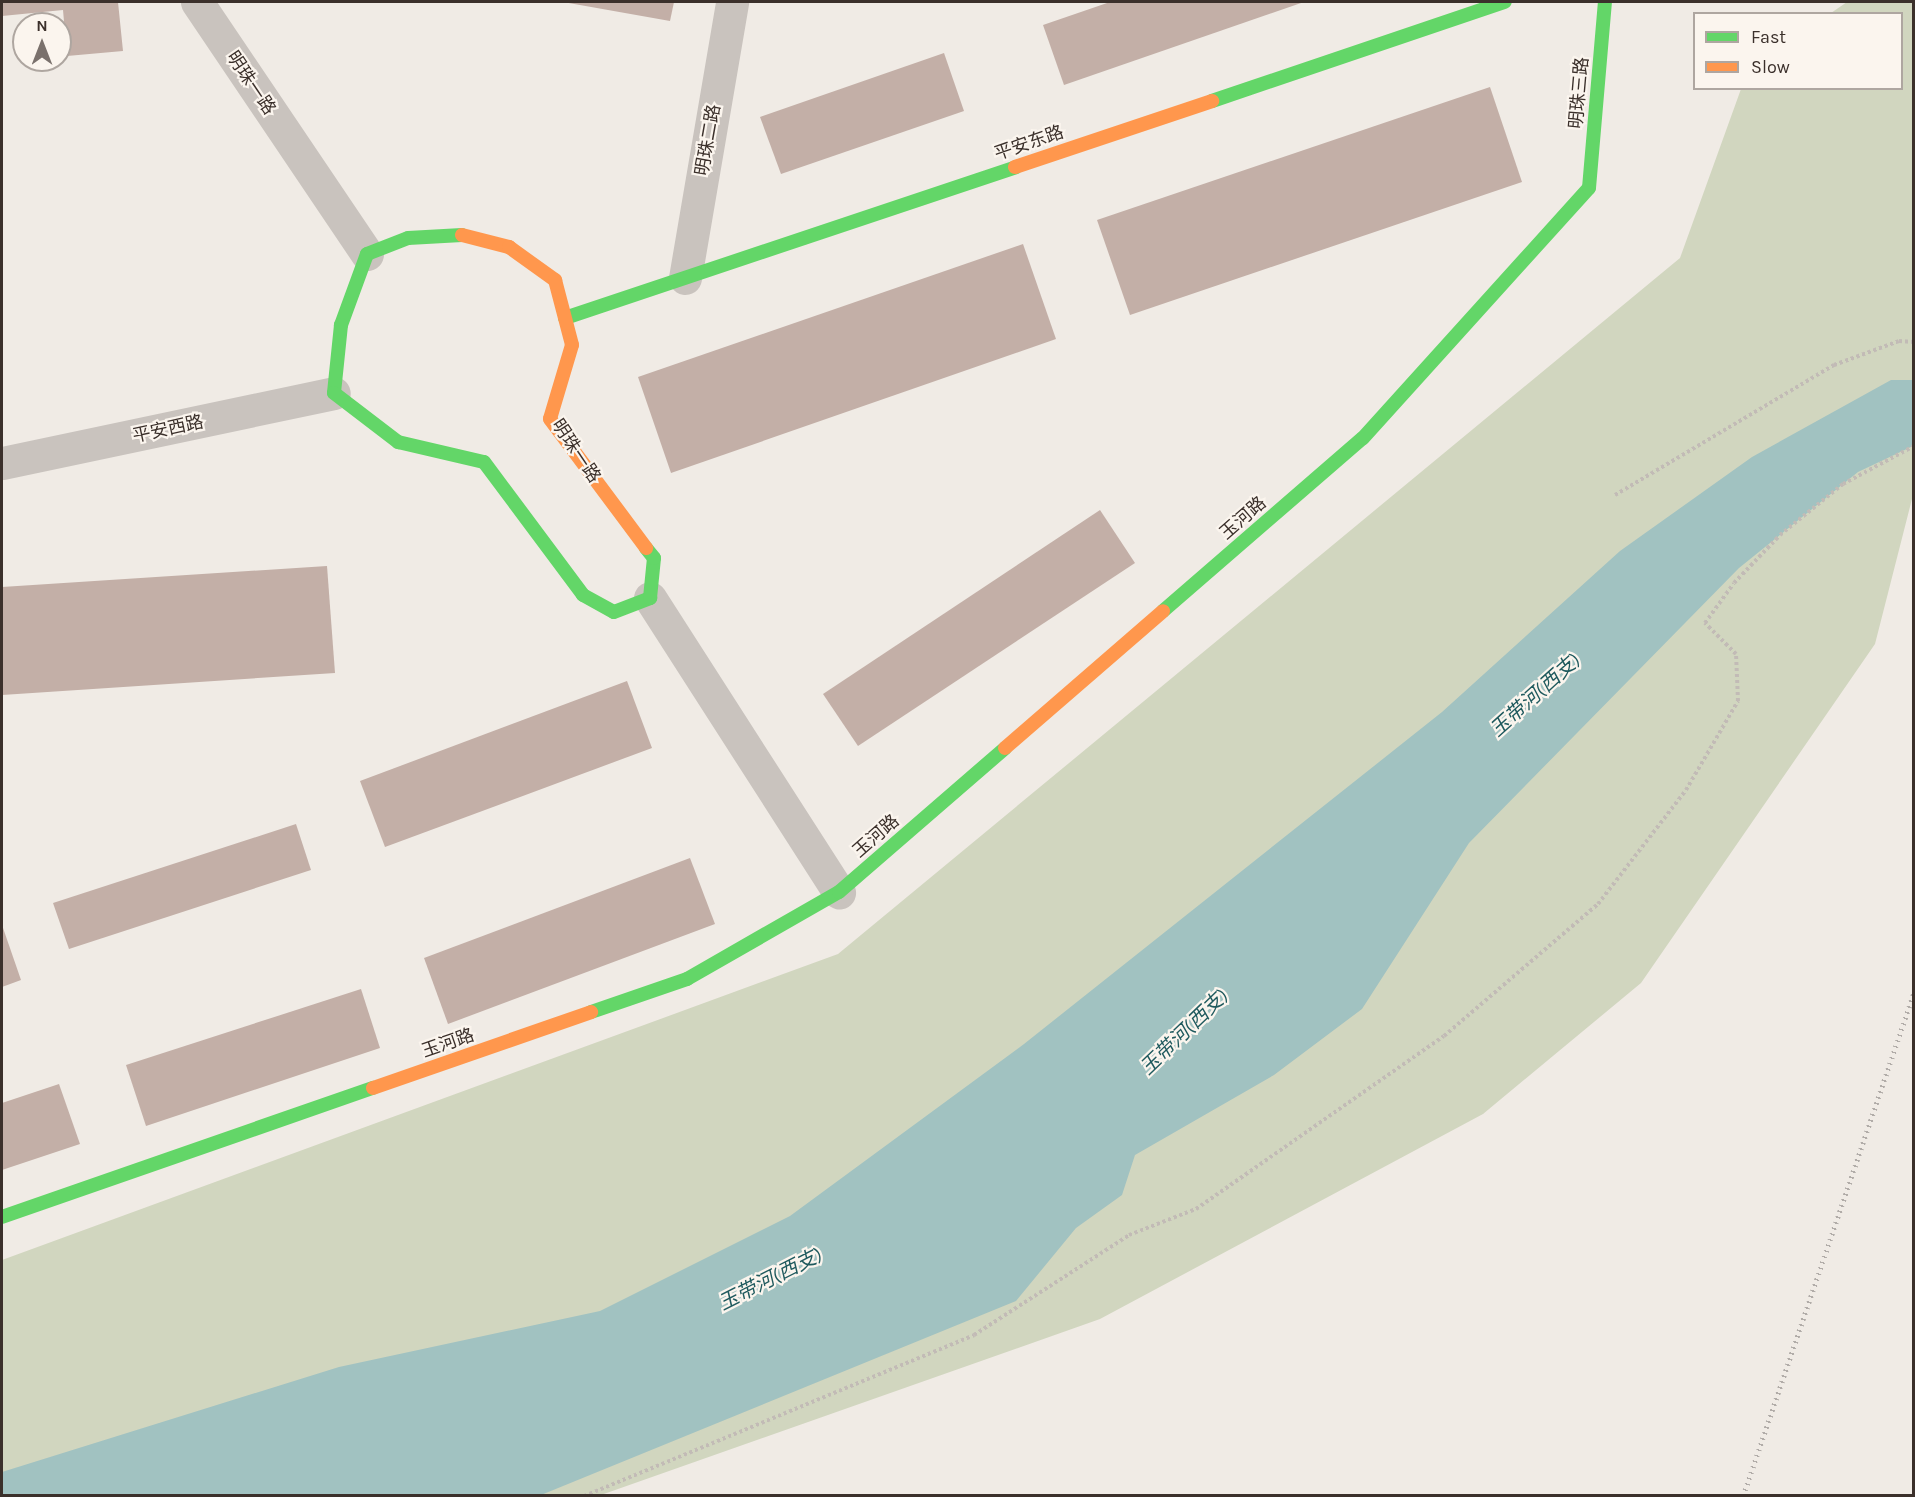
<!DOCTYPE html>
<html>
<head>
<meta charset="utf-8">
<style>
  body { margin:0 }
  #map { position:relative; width:1915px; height:1497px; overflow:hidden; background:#f0ebe5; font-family:Karla,"Noto Sans SC",sans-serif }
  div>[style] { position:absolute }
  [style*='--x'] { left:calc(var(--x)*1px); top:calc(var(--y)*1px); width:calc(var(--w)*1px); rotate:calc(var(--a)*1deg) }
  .green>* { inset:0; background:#d1d6bf }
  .water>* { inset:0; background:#a1c2c1 }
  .building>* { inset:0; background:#c3afa7 }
  .path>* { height:4px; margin-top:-2px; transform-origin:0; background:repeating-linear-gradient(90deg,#c2bbb6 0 3px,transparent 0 6px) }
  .street>* { height:33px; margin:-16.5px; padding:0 16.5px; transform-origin:16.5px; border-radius:16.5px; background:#c9c3be }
  .fast>* { height:14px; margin:-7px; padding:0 7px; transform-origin:7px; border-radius:7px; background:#63d668 }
  .slow>* { height:14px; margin:-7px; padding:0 7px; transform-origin:7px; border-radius:7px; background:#ff974d }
  .rail>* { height:4.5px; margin-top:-2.25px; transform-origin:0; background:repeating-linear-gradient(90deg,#b1aca8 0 1.5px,transparent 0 6px) }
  span { translate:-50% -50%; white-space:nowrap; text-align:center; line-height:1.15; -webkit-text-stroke:4.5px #fbf5ee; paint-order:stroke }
  .street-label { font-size:18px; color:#3b302b }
  .water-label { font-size:20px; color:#1f5a5e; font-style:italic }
  .frame { position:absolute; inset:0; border:3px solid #3b302b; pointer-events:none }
  .legend { position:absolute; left:1693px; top:12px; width:210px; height:78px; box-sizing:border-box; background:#fbf5ee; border:2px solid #aea6a0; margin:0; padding:8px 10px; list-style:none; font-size:18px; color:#3b302b }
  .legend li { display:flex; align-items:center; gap:12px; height:30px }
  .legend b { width:30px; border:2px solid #aea6a0 }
  .north { position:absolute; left:12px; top:12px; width:60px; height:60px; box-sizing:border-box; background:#fbf5ee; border:2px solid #aea6a0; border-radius:50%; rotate:0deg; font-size:16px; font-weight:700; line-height:24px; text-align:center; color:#3b302b }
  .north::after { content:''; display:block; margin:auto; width:21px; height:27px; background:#7a716c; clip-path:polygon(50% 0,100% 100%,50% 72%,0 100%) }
</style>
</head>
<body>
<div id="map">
  <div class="green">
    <div style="clip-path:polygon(1847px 2px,1913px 2px,1913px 495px,1875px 644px,1641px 983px,1483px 1114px,1100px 1319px,601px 1495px,2px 1496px,2px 1260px,838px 954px,1680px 258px,1741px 89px,1902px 88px,1902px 14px,1831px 13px)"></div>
  </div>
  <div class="water">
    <div style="clip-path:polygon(1891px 380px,1913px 380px,1913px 446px,1858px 472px,1739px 568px,1469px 843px,1362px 1009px,1274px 1075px,1135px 1155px,1122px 1195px,1076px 1228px,1016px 1301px,541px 1495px,2px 1495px,2px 1472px,339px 1367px,600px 1311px,790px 1216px,1024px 1044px,1442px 712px,1620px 551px,1752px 457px)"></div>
  </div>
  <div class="building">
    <div style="clip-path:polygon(2px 2px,118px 2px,123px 51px,67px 56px,63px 10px,2px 16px)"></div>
    <div style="clip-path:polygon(563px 2px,674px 2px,670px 21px)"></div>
    <div style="clip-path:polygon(1110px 2px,1304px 2px,1064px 85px,1043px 25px)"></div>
    <div style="clip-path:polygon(944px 53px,964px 111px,781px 174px,760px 117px)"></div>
    <div style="clip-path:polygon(1490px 87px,1522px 182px,1130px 315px,1097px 220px)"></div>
    <div style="clip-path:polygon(1023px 244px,1056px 339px,671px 473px,638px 377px)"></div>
    <div style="clip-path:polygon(1100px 510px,1135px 563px,858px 746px,823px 694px)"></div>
    <div style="clip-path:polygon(327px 566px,335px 673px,2px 695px,2px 587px)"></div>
    <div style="clip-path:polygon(627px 681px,652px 748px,385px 847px,360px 781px)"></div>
    <div style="clip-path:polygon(296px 824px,311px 870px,69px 949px,53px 903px)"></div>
    <div style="clip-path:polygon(690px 858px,715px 924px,448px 1024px,424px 958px)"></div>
    <div style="clip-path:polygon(2px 925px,21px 980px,2px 987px)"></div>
    <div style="clip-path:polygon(361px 989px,380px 1048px,146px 1126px,126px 1065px)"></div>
    <div style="clip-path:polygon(59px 1084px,80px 1144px,2px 1170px,2px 1103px)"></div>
  </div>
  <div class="path">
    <div style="--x:1615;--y:495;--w:255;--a:-30.7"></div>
    <div style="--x:1834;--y:365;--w:69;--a:-20.3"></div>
    <div style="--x:1899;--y:341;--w:15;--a:4"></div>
    <div style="--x:584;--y:1496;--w:422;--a:-22.4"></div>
    <div style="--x:974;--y:1335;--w:184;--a:-32.8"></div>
    <div style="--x:1129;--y:1235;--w:72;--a:-21.2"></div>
    <div style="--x:1196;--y:1209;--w:302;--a:-34.9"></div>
    <div style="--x:1444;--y:1036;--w:203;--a:-40.6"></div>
    <div style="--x:1598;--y:904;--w:144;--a:-52.3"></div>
    <div style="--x:1686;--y:790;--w:103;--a:-59.7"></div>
    <div style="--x:1738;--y:701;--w:47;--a:-92.4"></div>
    <div style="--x:1736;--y:654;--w:44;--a:-135"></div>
    <div style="--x:1705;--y:623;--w:49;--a:-54.1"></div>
    <div style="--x:1734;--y:583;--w:66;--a:-46.2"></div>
    <div style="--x:1780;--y:535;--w:81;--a:-39"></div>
    <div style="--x:1843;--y:484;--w:81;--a:-28.2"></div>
  </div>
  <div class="street">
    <div style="--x:197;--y:2;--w:304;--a:56"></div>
    <div style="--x:685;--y:278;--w:280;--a:-80.3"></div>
    <div style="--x:2;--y:463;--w:339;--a:-11.9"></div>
    <div style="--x:650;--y:598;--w:350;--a:57.3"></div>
  </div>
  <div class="fast">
    <div style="--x:1212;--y:101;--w:309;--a:-18.7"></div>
    <div style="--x:462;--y:235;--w:54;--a:176.8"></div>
    <div style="--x:408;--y:238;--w:44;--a:158.7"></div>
    <div style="--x:367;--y:254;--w:76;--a:110.1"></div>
    <div style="--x:341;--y:325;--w:68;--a:95.9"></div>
    <div style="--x:334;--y:393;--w:81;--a:37.4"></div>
    <div style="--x:398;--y:442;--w:88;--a:13.1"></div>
    <div style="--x:484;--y:462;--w:166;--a:53.3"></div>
    <div style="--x:583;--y:595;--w:35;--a:29"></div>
    <div style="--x:614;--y:612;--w:39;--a:-21"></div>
    <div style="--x:650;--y:598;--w:40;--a:-84.3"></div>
    <div style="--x:654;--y:558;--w:13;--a:-129"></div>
    <div style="--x:565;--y:318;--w:475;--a:-18.5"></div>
    <div style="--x:1163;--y:611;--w:264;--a:-40.9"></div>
    <div style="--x:1363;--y:438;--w:337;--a:-47.9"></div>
    <div style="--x:1589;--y:188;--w:187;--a:-85.1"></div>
    <div style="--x:591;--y:1012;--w:102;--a:-19"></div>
    <div style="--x:687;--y:979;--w:175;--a:-29.8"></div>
    <div style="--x:839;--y:892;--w:220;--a:-40.9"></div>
    <div style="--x:2;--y:1217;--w:393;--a:-19.2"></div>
  </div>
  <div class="slow">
    <div style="--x:1015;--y:167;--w:208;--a:-18.5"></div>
    <div style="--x:462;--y:235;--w:49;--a:14.3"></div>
    <div style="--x:509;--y:247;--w:57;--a:35.7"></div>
    <div style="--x:555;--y:280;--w:67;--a:75.3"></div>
    <div style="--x:572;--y:345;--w:77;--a:106.6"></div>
    <div style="--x:550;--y:419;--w:161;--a:53.3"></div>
    <div style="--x:1005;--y:748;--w:209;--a:-40.9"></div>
    <div style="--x:373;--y:1088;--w:231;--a:-19.2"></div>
  </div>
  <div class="rail">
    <div style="--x:1743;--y:1496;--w:532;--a:-71.26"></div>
  </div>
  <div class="street-label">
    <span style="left:251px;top:83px;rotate:56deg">明珠一路</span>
    <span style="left:1579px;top:93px;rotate:-85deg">明珠三路</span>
    <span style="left:708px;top:140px;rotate:-80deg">明珠二路</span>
    <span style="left:1029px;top:143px;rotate:-19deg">平安东路</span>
    <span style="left:168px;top:429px;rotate:-12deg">平安西路</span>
    <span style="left:576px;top:451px;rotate:56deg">明珠一路</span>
    <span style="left:1243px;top:518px;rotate:-41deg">玉河路</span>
    <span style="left:876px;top:836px;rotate:-41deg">玉河路</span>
    <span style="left:448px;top:1043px;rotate:-19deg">玉河路</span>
  </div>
  <div class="water-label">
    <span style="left:1535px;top:695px;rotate:-42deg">玉带河(西支)</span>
    <span style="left:1184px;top:1032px;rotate:-44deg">玉带河(西支)</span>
    <span style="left:770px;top:1279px;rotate:-27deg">玉带河(西支)</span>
  </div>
  <div class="frame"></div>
  <ul class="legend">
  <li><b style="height:8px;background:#63d668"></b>Fast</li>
  <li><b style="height:8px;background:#ff974d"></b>Slow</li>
  </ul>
  <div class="north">N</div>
</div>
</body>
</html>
